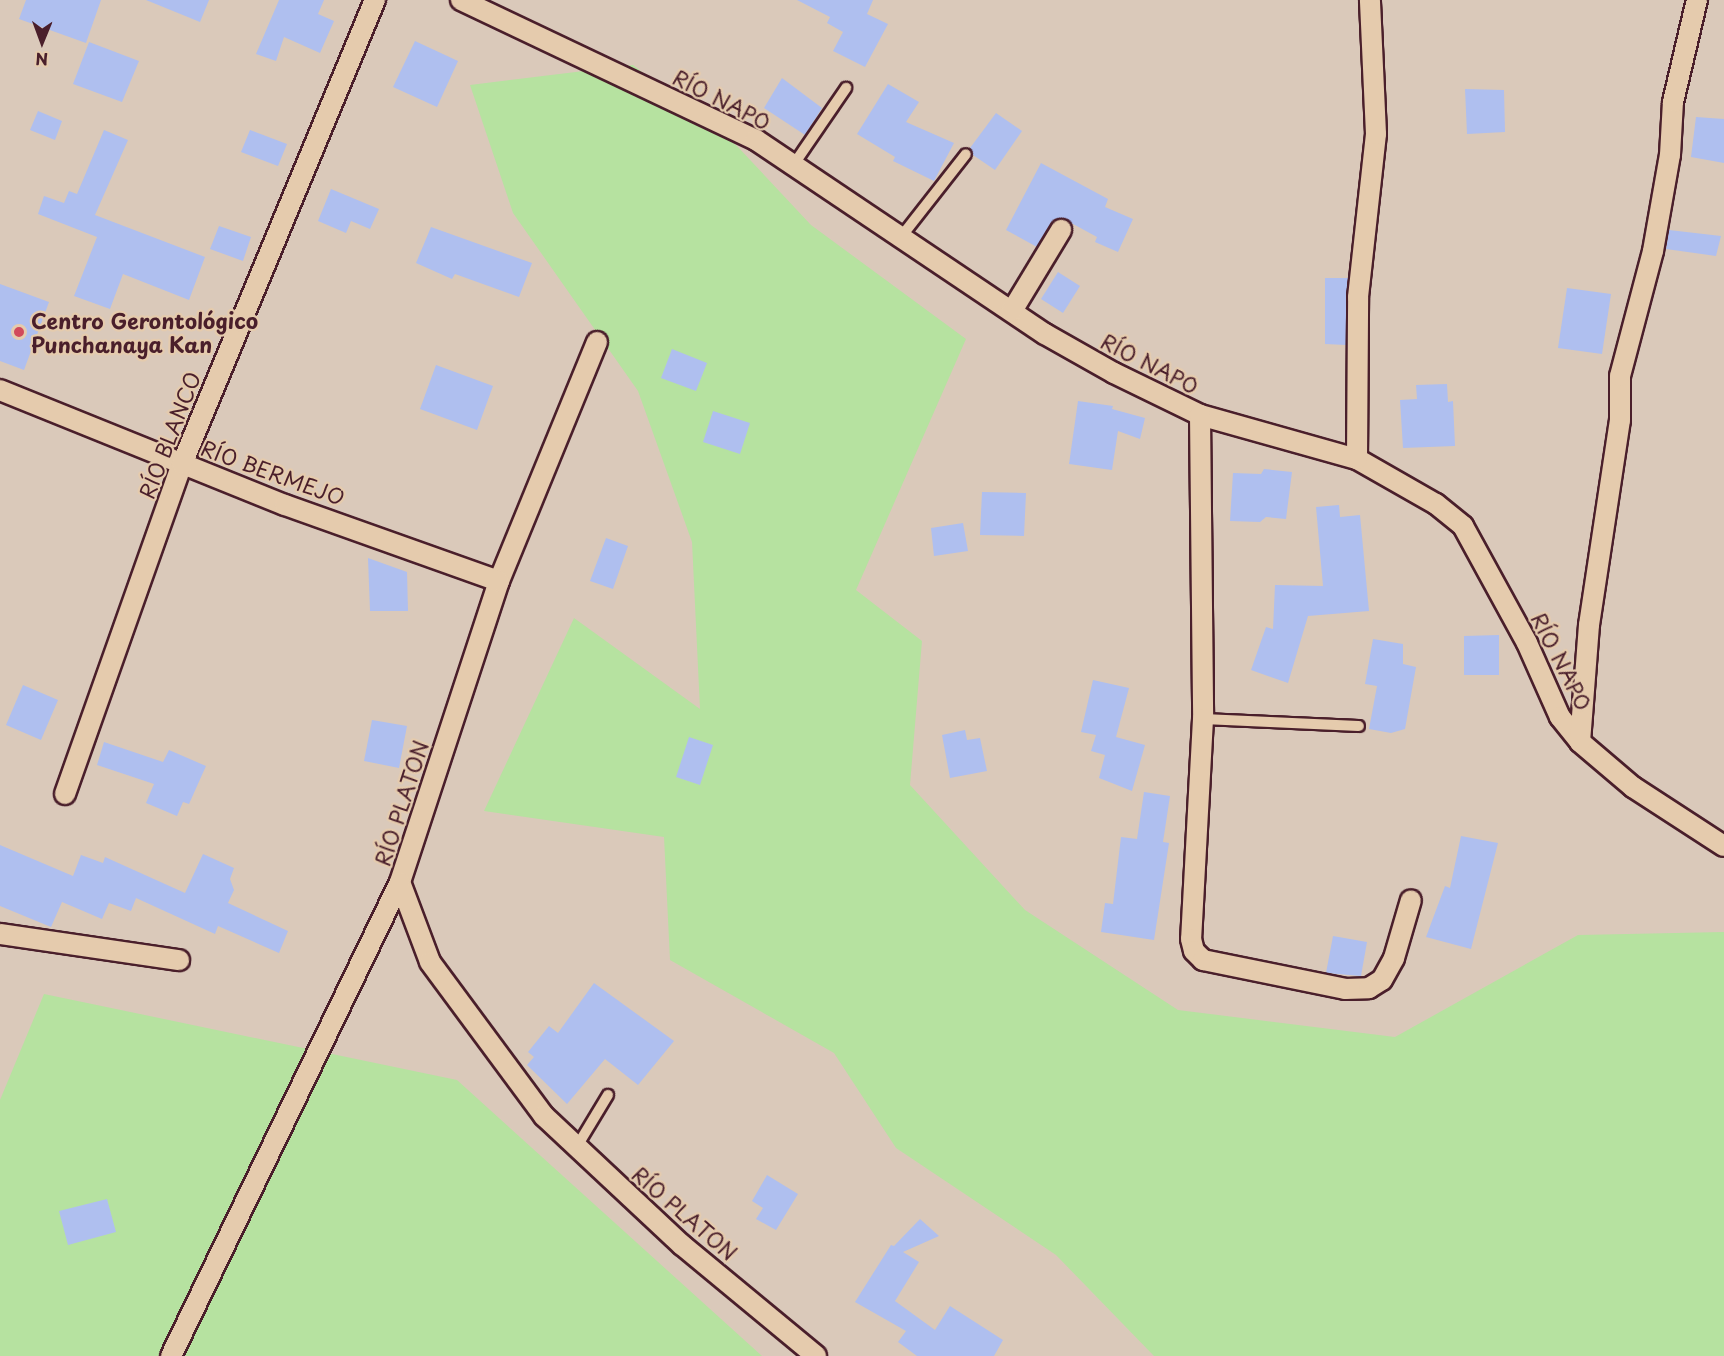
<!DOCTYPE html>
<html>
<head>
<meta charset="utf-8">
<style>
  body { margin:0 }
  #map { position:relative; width:1724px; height:1356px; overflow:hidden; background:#dac9ba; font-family:"Playpen Sans",sans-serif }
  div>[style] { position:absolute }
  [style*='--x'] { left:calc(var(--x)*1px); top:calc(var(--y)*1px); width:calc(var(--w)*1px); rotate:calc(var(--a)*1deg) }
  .green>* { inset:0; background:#b6e2a0 }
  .building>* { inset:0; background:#afbfef }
  .roads { filter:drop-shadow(2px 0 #4a1f2b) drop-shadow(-2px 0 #4a1f2b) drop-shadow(0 2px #4a1f2b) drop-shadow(0 -2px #4a1f2b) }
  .lane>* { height:10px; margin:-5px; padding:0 5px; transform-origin:5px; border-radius:5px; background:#e5cbad }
  .street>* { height:20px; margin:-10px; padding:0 10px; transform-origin:10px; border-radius:10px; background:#e5cbad }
  .dots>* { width:16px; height:16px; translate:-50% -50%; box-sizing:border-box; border:3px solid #e5cbad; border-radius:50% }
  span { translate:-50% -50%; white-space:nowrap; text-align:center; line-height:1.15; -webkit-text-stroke:4.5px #e5cbad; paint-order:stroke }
  .street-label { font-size:21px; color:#4a1f2b }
  .poi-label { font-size:21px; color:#4a1f2b; font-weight:700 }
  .left { translate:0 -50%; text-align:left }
  .north { position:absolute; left:12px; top:12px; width:60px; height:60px; -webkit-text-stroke:4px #e5cbad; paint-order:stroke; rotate:181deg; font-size:16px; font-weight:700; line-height:24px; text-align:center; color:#4a1f2b }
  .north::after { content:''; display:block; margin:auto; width:21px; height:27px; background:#4a1f2b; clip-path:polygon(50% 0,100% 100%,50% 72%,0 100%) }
</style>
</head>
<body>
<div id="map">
  <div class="green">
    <div style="clip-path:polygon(633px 65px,737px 146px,811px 225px,966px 339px,856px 590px,922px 641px,910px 785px,1025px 910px,1178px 1010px,1395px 1037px,1578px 935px,1724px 932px,1724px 1356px,1154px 1356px,1056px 1255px,896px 1148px,834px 1053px,670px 960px,664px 837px,484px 811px,574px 618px,700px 709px,692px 542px,638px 391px,513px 213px,470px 85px)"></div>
    <div style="clip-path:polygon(44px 994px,457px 1080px,762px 1356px,0 1356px,0 1100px)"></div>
  </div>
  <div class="building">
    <div style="clip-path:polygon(26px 0,101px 0,86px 43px,19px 19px)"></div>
    <div style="clip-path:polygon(146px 0,209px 0,200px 22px)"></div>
    <div style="clip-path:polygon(279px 0,324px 0,318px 14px,334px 21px,320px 53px,284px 37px,276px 61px,256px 54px)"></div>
    <div style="clip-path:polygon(797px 0,873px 0,867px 14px,888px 24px,865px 67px,833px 51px,843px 32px,827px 23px,830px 17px)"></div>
    <div style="clip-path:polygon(415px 41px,458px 61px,437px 107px,393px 87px)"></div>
    <div style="clip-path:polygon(89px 42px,139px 61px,122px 102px,73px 84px)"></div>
    <div style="clip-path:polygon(782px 78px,822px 108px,805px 135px,764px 108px)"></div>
    <div style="clip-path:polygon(888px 84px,919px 102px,906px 122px,954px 143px,934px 181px,893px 161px,895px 157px,857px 134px)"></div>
    <div style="clip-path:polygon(1465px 89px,1504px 90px,1505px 132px,1467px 134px)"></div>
    <div style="clip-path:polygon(38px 111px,62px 121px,55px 140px,30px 130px)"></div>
    <div style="clip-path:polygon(996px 113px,1022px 131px,995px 170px,973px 155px,970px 148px)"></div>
    <div style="clip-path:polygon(1696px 117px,1724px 119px,1724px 163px,1691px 157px)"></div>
    <div style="clip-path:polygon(104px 130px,128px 140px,95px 215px,205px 257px,189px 300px,123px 274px,110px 309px,74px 296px,97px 237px,38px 214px,44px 196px,64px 203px,69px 191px,77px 194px)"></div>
    <div style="clip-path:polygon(250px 130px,287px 144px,278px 166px,241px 152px)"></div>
    <div style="clip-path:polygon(1041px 163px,1108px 199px,1105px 207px,1133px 219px,1118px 252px,1095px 242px,1097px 237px,1062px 218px,1051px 223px,1037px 247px,1006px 230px)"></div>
    <div style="clip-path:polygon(331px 189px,379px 209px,370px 229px,351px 221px,346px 233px,318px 221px)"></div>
    <div style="clip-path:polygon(219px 226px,251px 237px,243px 261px,210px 249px)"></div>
    <div style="clip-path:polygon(431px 227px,532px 263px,519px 297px,455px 274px,452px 279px,416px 263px)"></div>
    <div style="clip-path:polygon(1669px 230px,1721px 236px,1716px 256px,1666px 249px)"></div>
    <div style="clip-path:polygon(1058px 272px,1080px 286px,1063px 313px,1041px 299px)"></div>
    <div style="clip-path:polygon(1325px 278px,1348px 278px,1346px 345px,1325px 344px)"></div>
    <div style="clip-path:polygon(0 284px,49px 302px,24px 370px,0 361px)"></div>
    <div style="clip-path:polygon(1567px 288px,1611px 294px,1602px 354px,1558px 348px)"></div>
    <div style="clip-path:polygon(672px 349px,707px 363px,696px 391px,661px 378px)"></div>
    <div style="clip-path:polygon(436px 365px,493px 386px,477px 430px,420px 409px)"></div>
    <div style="clip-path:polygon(1447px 384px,1448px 402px,1453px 401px,1455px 446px,1403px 448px,1400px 400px,1417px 399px,1416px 385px)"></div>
    <div style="clip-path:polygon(1078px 401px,1113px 406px,1112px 409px,1145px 418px,1140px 439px,1118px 431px,1112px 470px,1069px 464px)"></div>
    <div style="clip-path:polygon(713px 411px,750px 423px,740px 454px,703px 442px)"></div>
    <div style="clip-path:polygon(1264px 469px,1292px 472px,1286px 519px,1266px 517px,1260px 522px,1230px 521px,1233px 473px,1261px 474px)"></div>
    <div style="clip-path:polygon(982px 492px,1026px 493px,1024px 536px,980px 535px)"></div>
    <div style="clip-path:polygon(1339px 505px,1340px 517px,1360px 515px,1369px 611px,1308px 616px,1288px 683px,1251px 670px,1266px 627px,1273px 629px,1275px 585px,1323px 586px,1316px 507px)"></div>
    <div style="clip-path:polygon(963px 523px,968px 551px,934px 556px,931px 528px)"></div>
    <div style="clip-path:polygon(606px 538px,628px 546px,613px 589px,590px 581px)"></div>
    <div style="clip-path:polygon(368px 558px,407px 572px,408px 611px,370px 611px)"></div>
    <div style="clip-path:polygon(1499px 635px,1499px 675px,1464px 675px,1464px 636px)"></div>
    <div style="clip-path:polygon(1373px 639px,1403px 644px,1403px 664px,1416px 667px,1405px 729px,1391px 733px,1369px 729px,1377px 686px,1365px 684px)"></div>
    <div style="clip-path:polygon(1093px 680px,1129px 688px,1116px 737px,1145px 745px,1132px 791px,1099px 778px,1105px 755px,1091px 751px,1096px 735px,1081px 732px)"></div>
    <div style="clip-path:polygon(23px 685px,58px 700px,41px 740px,6px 725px)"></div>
    <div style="clip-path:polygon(372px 720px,407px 726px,399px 768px,364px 761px)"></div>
    <div style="clip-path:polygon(965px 730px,967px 740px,980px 738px,987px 771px,950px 778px,942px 735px)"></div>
    <div style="clip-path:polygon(689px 737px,713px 745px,700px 785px,676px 777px)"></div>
    <div style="clip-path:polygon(104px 742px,163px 762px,169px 750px,206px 766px,189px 804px,183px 802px,177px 816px,146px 803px,154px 784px,97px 765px)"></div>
    <div style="clip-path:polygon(1144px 792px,1170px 796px,1163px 842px,1169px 843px,1154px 940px,1101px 932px,1105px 903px,1113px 904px,1121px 837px,1137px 839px)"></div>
    <div style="clip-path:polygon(1461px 836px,1498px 843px,1471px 949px,1426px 937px,1445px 886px,1450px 888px)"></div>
    <div style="clip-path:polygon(0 845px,73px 876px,81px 855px,103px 863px,105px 857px,185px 893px,203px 854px,234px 868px,230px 879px,234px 890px,228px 903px,288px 931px,279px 953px,218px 926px,215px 934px,136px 898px,131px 911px,109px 903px,102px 919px,62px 902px,51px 927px,0 906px)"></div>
    <div style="clip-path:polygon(1333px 936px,1367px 942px,1361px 976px,1326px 973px)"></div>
    <div style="clip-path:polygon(594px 983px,674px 1041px,638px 1085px,605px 1059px,567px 1104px,527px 1065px,534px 1057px,528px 1052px,549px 1026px,558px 1033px)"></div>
    <div style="clip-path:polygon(767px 1175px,798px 1194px,776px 1230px,756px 1219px,763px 1208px,752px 1201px)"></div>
    <div style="clip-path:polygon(107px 1199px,116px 1232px,68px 1245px,59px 1211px)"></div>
    <div style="clip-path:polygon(920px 1219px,939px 1236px,903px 1252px,919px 1262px,895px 1301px,935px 1330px,950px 1306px,1003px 1340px,994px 1356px,917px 1356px,898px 1342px,906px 1331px,855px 1302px,891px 1245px,894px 1246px)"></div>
  </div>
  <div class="roads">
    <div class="lane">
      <div style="--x:792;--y:167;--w:96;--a:-55.6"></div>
      <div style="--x:901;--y:237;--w:105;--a:-51.9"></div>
      <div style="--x:1203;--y:719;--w:156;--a:2.6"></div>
      <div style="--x:576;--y:1148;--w:62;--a:-58.9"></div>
    </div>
    <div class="street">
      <div style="--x:461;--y:0;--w:327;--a:25.4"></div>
      <div style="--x:756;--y:140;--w:348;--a:33.9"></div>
      <div style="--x:1045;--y:334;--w:79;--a:29.5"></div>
      <div style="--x:1114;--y:373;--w:96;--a:26"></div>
      <div style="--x:1200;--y:415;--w:163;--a:15.7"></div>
      <div style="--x:1357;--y:459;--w:91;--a:29.7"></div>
      <div style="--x:1436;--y:504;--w:35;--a:39"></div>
      <div style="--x:1463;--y:526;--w:133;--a:61.3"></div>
      <div style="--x:1527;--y:643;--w:81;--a:66"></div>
      <div style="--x:1560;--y:717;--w:32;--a:51"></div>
      <div style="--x:1580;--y:742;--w:70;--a:40.3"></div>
      <div style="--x:1633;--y:787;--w:108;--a:33"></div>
      <div style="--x:1012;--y:311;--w:95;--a:-58.8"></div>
      <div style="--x:597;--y:342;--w:258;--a:112.3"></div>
      <div style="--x:499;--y:581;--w:317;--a:108.2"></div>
      <div style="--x:400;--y:882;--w:85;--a:69.4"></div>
      <div style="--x:430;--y:962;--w:192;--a:53.5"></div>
      <div style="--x:544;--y:1116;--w:189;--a:43.1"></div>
      <div style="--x:682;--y:1245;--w:174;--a:39.6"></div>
      <div style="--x:0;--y:390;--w:307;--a:22"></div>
      <div style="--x:285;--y:505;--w:227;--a:19.6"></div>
      <div style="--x:1200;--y:415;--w:304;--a:89.4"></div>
      <div style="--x:1203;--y:719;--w:220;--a:93.1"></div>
      <div style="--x:1191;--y:939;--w:12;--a:76"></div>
      <div style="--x:1194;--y:951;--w:13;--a:45"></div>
      <div style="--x:1203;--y:960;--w:145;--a:11.5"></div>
      <div style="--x:1345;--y:989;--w:24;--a:-2"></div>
      <div style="--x:1369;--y:988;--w:15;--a:-32"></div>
      <div style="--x:1382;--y:980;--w:25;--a:-61"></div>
      <div style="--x:1394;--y:958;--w:60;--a:-73.7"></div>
      <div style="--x:1357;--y:459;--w:162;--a:-89.6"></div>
      <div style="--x:1358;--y:297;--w:164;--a:-83.7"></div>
      <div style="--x:1376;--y:134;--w:134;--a:-92.6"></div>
      <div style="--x:1580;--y:742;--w:117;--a:-85.6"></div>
      <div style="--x:1589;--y:625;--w:207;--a:-81.4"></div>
      <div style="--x:1620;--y:420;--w:44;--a:-90"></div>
      <div style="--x:1620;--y:376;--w:129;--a:-75.2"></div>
      <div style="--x:1653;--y:251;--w:97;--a:-80"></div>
      <div style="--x:1670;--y:155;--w:53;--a:-86.8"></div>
      <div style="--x:1673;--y:102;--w:105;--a:-76.8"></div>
      <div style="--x:65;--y:794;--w:350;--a:-70.5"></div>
      <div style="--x:182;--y:464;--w:503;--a:-67.42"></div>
      <div style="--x:0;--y:934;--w:181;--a:8.3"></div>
      <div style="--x:171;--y:1356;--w:526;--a:-64.21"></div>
    </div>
  </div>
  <div class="dots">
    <div style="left:19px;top:332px;background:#d1495b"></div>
  </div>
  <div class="street-label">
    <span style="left:722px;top:99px;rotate:27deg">RÍO NAPO</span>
    <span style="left:1150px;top:363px;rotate:27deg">RÍO NAPO</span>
    <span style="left:169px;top:435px;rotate:-69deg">RÍO BLANCO</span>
    <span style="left:273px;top:472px;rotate:20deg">RÍO BERMEJO</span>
    <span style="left:1562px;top:661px;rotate:63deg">RÍO NAPO</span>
    <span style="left:401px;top:803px;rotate:-72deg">RÍO PLATON</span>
    <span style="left:685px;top:1213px;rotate:41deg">RÍO PLATON</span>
  </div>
  <div class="poi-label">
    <span class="left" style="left:31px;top:332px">Centro Gerontológico<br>Punchanaya Kan</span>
  </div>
  <div class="north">N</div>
</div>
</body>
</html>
